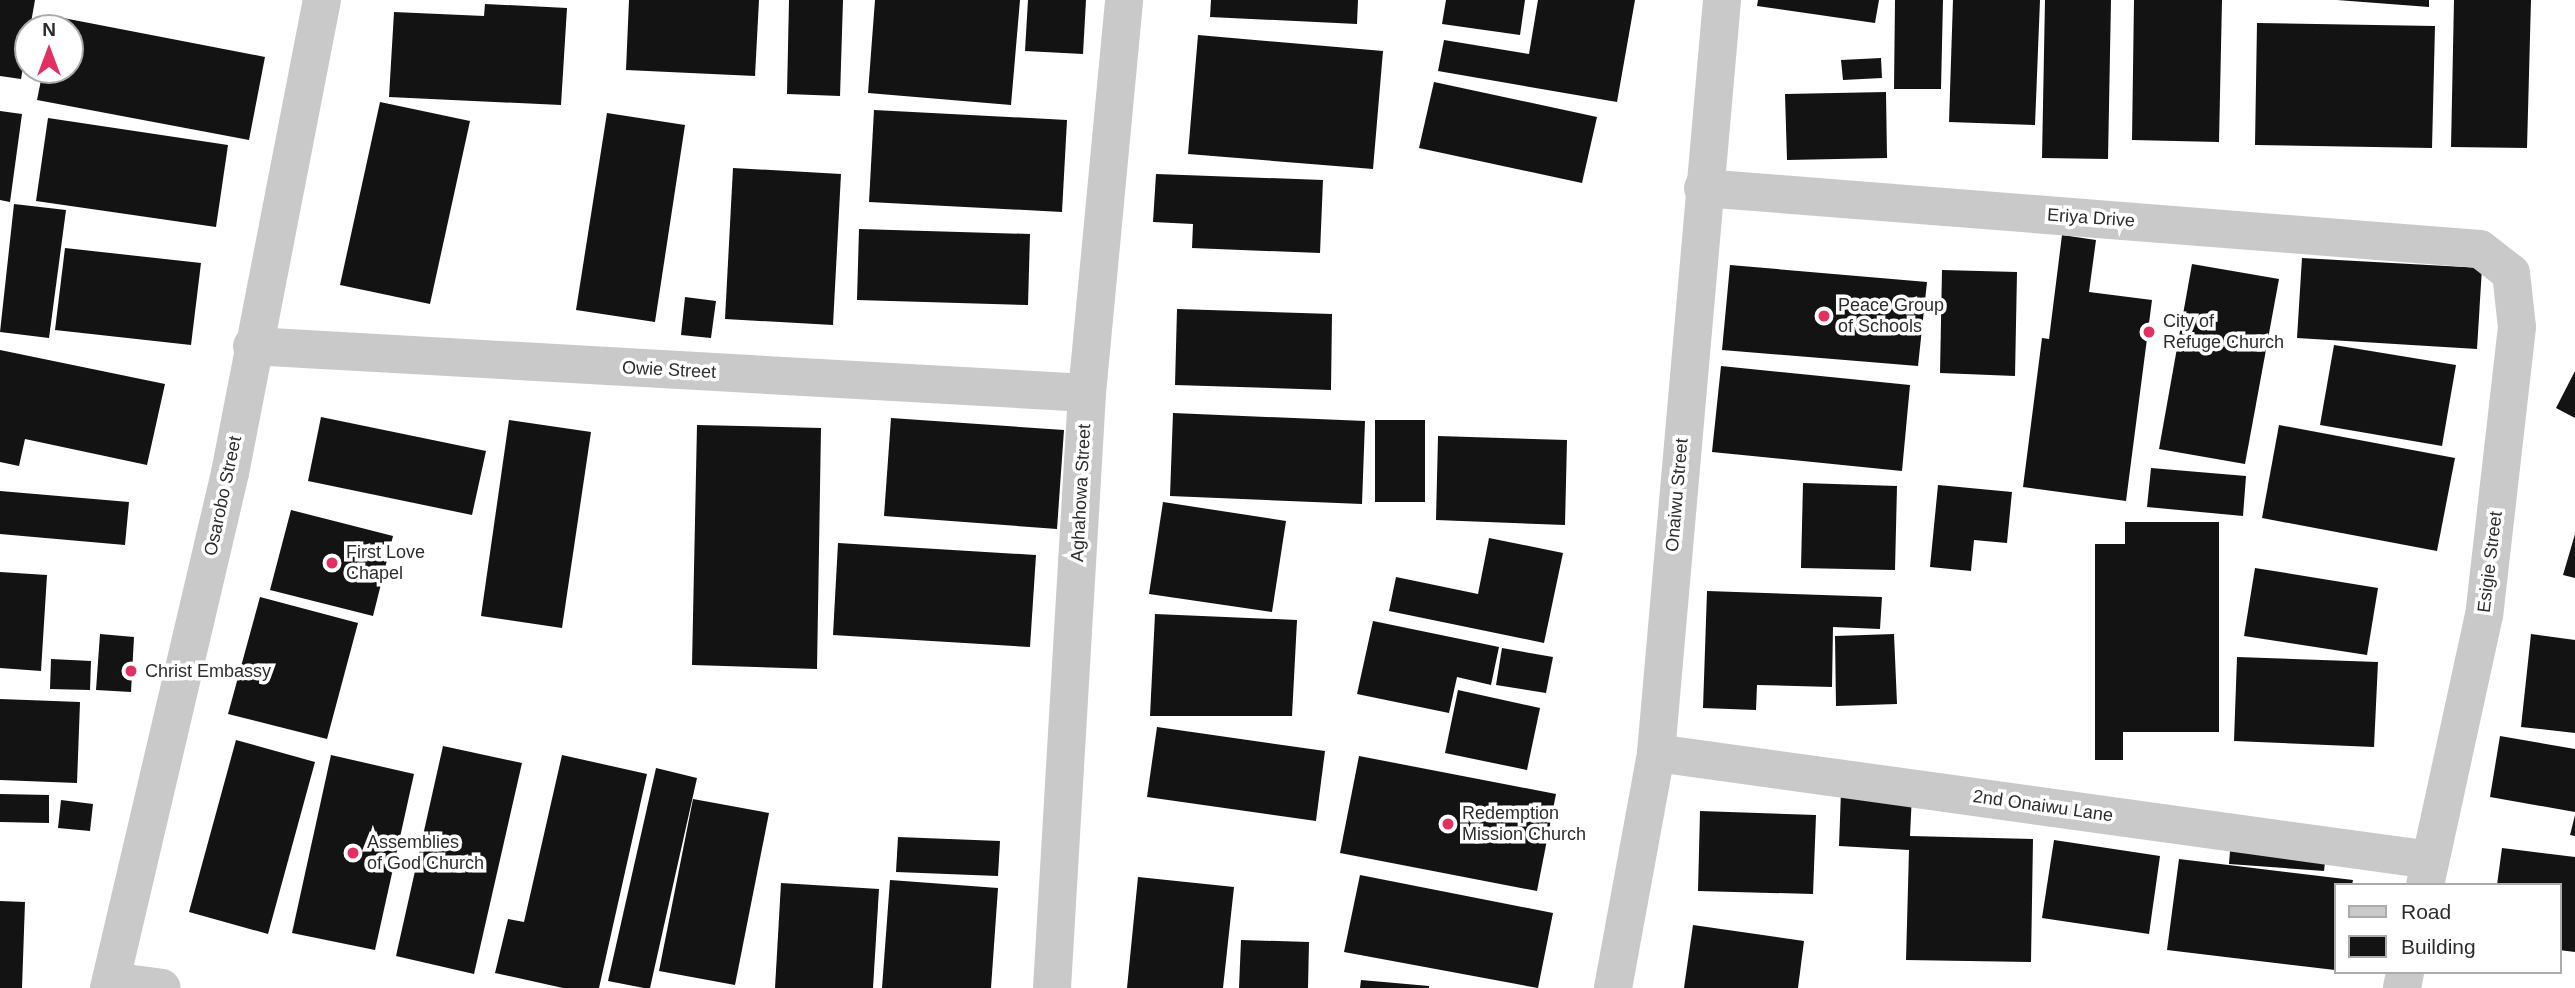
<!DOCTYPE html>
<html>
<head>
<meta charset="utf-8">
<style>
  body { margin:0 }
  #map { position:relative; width:2575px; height:988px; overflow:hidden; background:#fff; font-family:Helvetica,sans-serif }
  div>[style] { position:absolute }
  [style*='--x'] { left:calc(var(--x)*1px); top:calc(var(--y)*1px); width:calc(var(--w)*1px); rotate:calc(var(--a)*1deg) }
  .building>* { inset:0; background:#131313 }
  .street>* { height:38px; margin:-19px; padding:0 19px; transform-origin:19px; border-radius:19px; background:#c9c9c9 }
  .dots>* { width:19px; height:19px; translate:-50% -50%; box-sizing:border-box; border:4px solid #fff; border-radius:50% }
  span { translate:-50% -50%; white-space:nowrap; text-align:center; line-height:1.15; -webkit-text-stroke:7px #fff; paint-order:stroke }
  .street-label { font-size:18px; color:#2c2c2c }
  .poi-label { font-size:18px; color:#2c2c2c }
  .left { translate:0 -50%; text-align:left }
  .legend { position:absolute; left:2334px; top:883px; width:228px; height:91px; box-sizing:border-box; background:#fff; border:2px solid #ababab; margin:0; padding:9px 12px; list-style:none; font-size:21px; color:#2c2c2c }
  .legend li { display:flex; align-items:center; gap:14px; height:35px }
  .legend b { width:35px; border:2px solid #ababab }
  .north { position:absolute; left:14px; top:14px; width:70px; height:70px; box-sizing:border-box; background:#fff; border:2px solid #ababab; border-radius:50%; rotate:0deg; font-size:19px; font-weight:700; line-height:28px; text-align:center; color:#2c2c2c }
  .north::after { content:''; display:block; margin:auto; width:24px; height:32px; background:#e13061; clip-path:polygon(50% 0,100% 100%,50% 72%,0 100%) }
</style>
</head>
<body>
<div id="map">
  <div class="building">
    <div style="clip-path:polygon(0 0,35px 0,21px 79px,0 76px)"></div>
    <div style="clip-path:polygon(629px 0,759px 0,755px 76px,626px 70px)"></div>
    <div style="clip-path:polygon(789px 0,843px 0,840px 96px,787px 94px)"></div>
    <div style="clip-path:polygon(875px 0,1020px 0,1011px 105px,868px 93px)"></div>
    <div style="clip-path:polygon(1028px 0,1086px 0,1083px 54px,1025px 51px)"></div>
    <div style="clip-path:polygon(1211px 0,1358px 0,1357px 24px,1210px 17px)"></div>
    <div style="clip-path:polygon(1446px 0,1525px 0,1520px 35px,1442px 24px)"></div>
    <div style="clip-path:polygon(1538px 0,1635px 0,1617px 102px,1438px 71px,1444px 40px,1529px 54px)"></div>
    <div style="clip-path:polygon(1758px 0,1879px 0,1875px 23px,1757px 6px)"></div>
    <div style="clip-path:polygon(1895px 0,1943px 0,1941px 89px,1894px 89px)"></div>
    <div style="clip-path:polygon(1953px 0,2040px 0,2035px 125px,1949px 122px)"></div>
    <div style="clip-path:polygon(2045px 0,2111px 0,2108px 159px,2042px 158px)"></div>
    <div style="clip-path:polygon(2134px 0,2222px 0,2219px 142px,2132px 140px)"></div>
    <div style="clip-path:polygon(2337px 0,2429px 0,2429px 7px)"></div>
    <div style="clip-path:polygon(2454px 0,2531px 0,2527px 148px,2451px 147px)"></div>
    <div style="clip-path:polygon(485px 4px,567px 8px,561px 105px,389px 97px,394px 12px,484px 16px)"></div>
    <div style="clip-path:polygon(53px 16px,265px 57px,249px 140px,37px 100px,43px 70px,70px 70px,70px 28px,51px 28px)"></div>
    <div style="clip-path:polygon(2257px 23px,2435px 26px,2432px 148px,2255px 145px)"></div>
    <div style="clip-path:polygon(1198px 35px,1383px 51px,1373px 169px,1188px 154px)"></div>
    <div style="clip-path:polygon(1881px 58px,1882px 78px,1843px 80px,1841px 60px)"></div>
    <div style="clip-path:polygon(1434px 82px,1597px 117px,1582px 183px,1419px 148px)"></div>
    <div style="clip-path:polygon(1886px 92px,1887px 158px,1787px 160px,1785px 94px)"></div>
    <div style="clip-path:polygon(380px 102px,470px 121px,430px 304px,340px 285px)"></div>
    <div style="clip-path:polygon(874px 110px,1067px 120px,1062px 212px,869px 202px)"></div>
    <div style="clip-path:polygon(0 111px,22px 114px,10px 202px,0 200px)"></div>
    <div style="clip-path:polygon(607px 113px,685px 125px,655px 322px,576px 310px)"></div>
    <div style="clip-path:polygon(48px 118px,228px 145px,216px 227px,36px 201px)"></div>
    <div style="clip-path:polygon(733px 168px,841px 174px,833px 325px,725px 319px)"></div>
    <div style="clip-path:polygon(1156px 174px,1323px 180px,1320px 253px,1192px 248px,1193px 224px,1153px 222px)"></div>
    <div style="clip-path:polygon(14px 204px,66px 210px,49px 338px,0 332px)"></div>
    <div style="clip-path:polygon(859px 229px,1030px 234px,1028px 305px,857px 300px)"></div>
    <div style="clip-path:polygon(2062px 235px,2096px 240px,2089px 292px,2152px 300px,2126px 501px,2023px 487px,2042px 338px,2049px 339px)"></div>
    <div style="clip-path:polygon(65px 248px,201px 263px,191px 345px,55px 330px)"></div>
    <div style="clip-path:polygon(2302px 258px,2482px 268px,2477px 349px,2297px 338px)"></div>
    <div style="clip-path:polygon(2192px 264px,2279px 279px,2245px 464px,2159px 449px)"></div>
    <div style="clip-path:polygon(1730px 265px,1927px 282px,1918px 366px,1722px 350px)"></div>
    <div style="clip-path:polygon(1942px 270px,2017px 272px,2015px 376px,1940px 373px)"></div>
    <div style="clip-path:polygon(685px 297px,716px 301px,711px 338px,681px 335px)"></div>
    <div style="clip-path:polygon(1177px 309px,1332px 314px,1331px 390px,1175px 385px)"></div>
    <div style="clip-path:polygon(2334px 345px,2456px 365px,2442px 446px,2320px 425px)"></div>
    <div style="clip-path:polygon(0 350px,165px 384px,147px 465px,25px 439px,19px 466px,0 462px)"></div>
    <div style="clip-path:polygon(1721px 366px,1910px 385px,1902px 471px,1712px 452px)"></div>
    <div style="clip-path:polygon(2575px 371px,2575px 418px,2556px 408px)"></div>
    <div style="clip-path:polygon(1173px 413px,1365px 421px,1362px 504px,1170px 496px)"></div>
    <div style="clip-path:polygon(321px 417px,486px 451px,472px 515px,308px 481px)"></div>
    <div style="clip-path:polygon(891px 418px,1064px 430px,1057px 529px,884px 516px)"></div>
    <div style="clip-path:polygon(509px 420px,591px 432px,562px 628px,481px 616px)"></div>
    <div style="clip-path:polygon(1375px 420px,1425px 420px,1425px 502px,1375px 502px)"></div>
    <div style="clip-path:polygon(697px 425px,821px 428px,817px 669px,692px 665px)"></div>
    <div style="clip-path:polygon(2279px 425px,2455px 458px,2437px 551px,2262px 518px)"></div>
    <div style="clip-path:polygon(1438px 436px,1567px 440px,1565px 525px,1436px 520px)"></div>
    <div style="clip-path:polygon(2151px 468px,2246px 476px,2243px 516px,2147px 507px)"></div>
    <div style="clip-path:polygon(1803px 483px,1897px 486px,1895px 570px,1801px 568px)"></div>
    <div style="clip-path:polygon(1938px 485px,2012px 492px,2007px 543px,1974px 540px,1971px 571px,1930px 567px)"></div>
    <div style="clip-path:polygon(0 491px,129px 502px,125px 545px,0 534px)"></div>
    <div style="clip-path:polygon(1163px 502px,1286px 521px,1272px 612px,1149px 594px)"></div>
    <div style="clip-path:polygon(291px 510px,393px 536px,373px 616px,270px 590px)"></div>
    <div style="clip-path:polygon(2125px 522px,2219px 522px,2219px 732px,2123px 732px,2123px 760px,2095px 760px,2095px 544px,2125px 544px)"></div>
    <div style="clip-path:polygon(2575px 534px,2575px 578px,2563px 575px)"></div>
    <div style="clip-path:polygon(1489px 538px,1563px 553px,1544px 643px,1389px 611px,1396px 577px,1478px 594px)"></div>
    <div style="clip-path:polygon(838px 543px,1036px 555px,1030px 647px,833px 635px)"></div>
    <div style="clip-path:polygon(2255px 568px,2378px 588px,2367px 655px,2244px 636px)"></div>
    <div style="clip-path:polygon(0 572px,47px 575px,41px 671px,0 668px)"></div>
    <div style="clip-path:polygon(1707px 591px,1882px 597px,1880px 629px,1833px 627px,1832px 687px,1757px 685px,1756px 710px,1703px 708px)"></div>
    <div style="clip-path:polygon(260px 597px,358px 623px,327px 739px,228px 714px)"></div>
    <div style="clip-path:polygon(1155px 614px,1297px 620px,1292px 716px,1150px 716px)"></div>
    <div style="clip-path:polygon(1373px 621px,1499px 647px,1491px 685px,1457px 677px,1449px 713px,1357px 694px)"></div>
    <div style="clip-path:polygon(100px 634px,134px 637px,131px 692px,96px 690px)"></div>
    <div style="clip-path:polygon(1894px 634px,1897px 704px,1836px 706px,1835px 636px)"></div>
    <div style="clip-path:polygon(2531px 634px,2575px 640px,2575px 733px,2521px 727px)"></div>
    <div style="clip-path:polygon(1502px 648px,1553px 657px,1546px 693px,1496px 685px)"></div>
    <div style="clip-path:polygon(2237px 657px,2378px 662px,2374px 747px,2234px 741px)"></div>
    <div style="clip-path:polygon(51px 659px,91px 661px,90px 690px,50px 689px)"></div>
    <div style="clip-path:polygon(1458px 690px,1540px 708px,1527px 770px,1445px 753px)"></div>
    <div style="clip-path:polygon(0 699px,80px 702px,77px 783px,0 780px)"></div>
    <div style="clip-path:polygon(1157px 727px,1325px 751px,1316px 821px,1147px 797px)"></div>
    <div style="clip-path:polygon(2500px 736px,2575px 749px,2575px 812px,2490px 797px)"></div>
    <div style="clip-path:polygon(236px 740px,315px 762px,268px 934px,189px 912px)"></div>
    <div style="clip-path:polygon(443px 746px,522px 763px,474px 974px,396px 956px)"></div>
    <div style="clip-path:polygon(331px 755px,414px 774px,375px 950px,292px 933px)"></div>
    <div style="clip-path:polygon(562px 755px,647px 774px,599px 988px,563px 988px,495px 973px,508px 919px,524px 922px)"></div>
    <div style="clip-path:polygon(1359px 756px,1556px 794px,1537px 891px,1340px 853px)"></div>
    <div style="clip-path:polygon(656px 768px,697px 778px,650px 988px,644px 988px,608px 981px)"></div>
    <div style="clip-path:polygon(1841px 791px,1912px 794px,1910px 836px,2033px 839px,2031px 962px,1906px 960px,1909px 850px,1839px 846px)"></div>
    <div style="clip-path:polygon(0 794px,49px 795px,49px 823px,0 822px)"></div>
    <div style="clip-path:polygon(693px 799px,769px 813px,735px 985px,659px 971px)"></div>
    <div style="clip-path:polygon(61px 800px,93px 804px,90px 831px,58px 828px)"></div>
    <div style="clip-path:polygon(1700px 811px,1816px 815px,1813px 894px,1698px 891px)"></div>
    <div style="clip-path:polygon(2575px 815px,2575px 836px,2570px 835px)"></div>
    <div style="clip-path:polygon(898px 837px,1000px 841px,998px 876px,896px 872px)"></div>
    <div style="clip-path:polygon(2231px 838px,2327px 845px,2324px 871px,2229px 864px)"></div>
    <div style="clip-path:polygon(2054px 840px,2160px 856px,2149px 934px,2042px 918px)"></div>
    <div style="clip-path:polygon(2502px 848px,2575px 857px,2575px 952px,2559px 950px,2559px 885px,2497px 885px)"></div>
    <div style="clip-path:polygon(2179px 859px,2353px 880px,2352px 885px,2335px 885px,2335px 970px,2167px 950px)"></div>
    <div style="clip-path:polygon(1360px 875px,1553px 913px,1538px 988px,1344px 952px)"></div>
    <div style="clip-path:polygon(1138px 877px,1234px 887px,1223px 988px,1127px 988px)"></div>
    <div style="clip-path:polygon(890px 880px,998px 888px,991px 988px,882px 988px)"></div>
    <div style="clip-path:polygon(781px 883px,879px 889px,873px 988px,775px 988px)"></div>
    <div style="clip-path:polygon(0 901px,25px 902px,22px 988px,0 988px)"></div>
    <div style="clip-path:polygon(1693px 925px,1804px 941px,1798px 988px,1684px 988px)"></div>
    <div style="clip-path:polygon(1241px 940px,1309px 942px,1308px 988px,1239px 988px)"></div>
    <div style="clip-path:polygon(1361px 980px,1429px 986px,1429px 988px,1360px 988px)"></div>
  </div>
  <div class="street">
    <div style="--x:1703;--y:188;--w:779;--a:4.49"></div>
    <div style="--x:2480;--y:249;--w:39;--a:38"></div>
    <div style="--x:2511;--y:273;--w:54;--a:83.7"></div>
    <div style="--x:2517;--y:327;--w:290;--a:96.5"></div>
    <div style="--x:2484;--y:615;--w:276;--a:102.3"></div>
    <div style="--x:252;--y:346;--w:836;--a:3.22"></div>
    <div style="--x:1656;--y:753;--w:781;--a:7.87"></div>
    <div style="--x:111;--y:981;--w:51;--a:7.8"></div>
    <div style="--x:109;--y:988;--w:529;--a:-76.78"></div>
    <div style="--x:230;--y:473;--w:482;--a:-79"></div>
    <div style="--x:1052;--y:988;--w:596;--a:-86.63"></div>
    <div style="--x:1087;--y:393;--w:395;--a:-84.6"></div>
    <div style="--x:1613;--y:988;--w:239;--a:-79.6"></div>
    <div style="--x:1656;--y:753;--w:756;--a:-84.99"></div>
    <div style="--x:2402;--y:988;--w:16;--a:-79"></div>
  </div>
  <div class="dots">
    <div style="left:1824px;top:316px;background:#e13061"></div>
    <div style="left:2149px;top:332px;background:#e13061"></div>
    <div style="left:332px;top:563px;background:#e13061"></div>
    <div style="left:131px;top:671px;background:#e13061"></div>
    <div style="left:1448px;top:824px;background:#e13061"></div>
    <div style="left:353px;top:853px;background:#e13061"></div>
  </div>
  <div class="street-label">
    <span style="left:2091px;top:218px;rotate:4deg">Eriya Drive</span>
    <span style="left:669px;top:370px;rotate:3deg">Owie Street</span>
    <span style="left:1081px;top:493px;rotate:-87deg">Aghahowa Street</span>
    <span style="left:1677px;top:495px;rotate:-85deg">Onaiwu Street</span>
    <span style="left:223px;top:496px;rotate:-78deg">Osarobo Street</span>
    <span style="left:2490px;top:562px;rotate:-83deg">Esigie Street</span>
    <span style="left:2043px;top:806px;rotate:8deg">2nd Onaiwu Lane</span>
  </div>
  <div class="poi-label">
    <span class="left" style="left:1838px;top:316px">Peace Group<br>of Schools</span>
    <span class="left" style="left:2163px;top:332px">City of<br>Refuge Church</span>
    <span class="left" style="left:346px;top:563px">First Love<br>Chapel</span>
    <span class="left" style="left:145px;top:671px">Christ Embassy</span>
    <span class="left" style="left:1462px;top:824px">Redemption<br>Mission Church</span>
    <span class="left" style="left:367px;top:853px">Assemblies<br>of God Church</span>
  </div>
  <ul class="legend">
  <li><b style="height:9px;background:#c9c9c9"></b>Road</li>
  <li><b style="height:19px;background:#131313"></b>Building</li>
  </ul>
  <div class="north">N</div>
</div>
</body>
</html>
